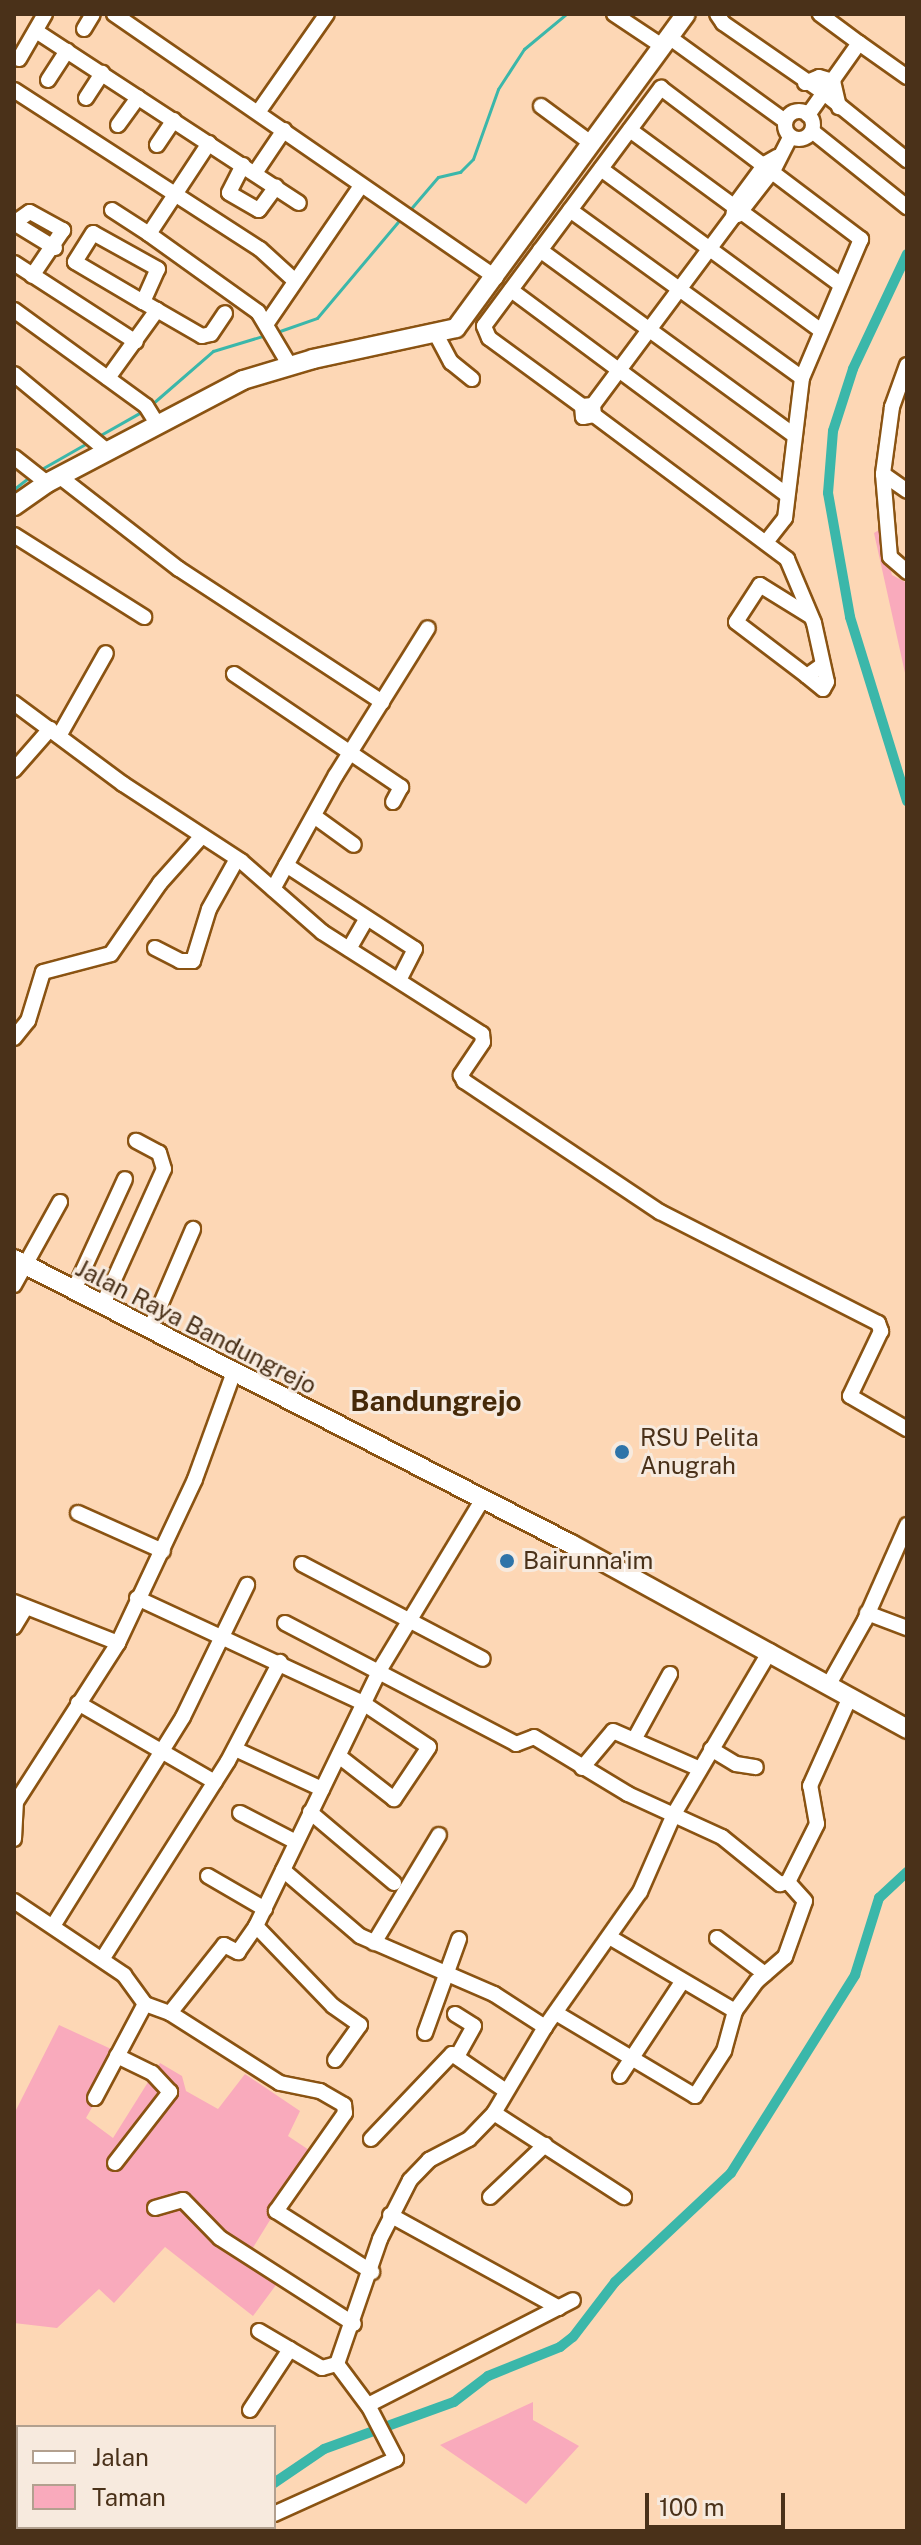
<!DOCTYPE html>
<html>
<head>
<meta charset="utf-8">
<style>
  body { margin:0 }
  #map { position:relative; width:921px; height:2545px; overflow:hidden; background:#fdd7b5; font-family:"Public Sans",sans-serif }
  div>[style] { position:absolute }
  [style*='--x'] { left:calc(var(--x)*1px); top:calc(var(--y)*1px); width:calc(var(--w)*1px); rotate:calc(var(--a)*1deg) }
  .green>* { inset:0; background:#f9aabc }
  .stream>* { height:3px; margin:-1.5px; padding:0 1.5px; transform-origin:1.5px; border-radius:1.5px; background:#3bb7aa }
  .canal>* { height:10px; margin:-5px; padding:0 5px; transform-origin:5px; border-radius:5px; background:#3bb7aa }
  .roads { filter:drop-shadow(2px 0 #8a5312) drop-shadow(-2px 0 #8a5312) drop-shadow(0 2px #8a5312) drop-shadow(0 -2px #8a5312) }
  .minor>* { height:14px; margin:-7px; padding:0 7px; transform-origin:7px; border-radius:7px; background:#fff }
  .minor>.ring { margin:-7px; padding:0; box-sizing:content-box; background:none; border:14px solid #fff; border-radius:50% }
  .major>* { height:18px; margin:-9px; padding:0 9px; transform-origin:9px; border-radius:9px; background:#fff }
  .dots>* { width:22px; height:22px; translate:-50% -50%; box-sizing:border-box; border:4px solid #f7eade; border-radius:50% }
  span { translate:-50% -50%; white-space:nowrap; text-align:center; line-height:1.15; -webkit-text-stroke:6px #f7eade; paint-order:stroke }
  .street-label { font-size:24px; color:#4a3119 }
  .poi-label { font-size:24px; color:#4a3119 }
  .left { translate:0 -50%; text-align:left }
  .quarter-label { font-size:28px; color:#462908; font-weight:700 }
  .frame { position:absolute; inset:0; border:16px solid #4a3119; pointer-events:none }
  .legend { position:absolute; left:16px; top:2425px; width:260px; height:104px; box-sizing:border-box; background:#f7eade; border:2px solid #b2a08f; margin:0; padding:10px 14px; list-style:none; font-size:24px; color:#4a3119 }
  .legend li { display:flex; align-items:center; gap:16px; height:40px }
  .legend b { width:40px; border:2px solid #b2a08f }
  .scale { position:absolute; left:645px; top:2493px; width:140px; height:36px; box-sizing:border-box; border:4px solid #4a3119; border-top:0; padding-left:10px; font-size:24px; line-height:28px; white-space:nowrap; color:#4a3119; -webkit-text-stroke:6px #f7eade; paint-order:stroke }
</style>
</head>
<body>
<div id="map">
  <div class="green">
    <div style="clip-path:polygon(879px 530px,892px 575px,907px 583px,907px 682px,874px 533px)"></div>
    <div style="clip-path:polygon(59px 2025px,122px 2054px,86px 2118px,113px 2138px,160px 2063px,182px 2076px,186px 2091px,218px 2109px,245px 2074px,300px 2111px,288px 2136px,312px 2152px,246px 2259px,276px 2285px,253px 2316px,165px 2247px,114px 2303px,99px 2289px,57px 2328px,14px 2323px,14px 2114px)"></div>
    <div style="clip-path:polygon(533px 2402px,533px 2420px,579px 2446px,526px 2504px,440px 2445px)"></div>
  </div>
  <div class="stream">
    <div style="--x:408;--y:212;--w:46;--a:-49.4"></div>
    <div style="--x:438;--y:177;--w:23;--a:-13"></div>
    <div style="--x:460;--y:172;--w:18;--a:-45"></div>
    <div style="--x:473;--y:159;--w:74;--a:-70.3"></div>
    <div style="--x:498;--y:89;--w:48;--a:-57"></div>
    <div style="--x:524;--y:49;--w:55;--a:-39.8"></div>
    <div style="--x:277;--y:332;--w:42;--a:-19.3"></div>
    <div style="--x:317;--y:318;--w:132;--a:-49.9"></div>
    <div style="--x:152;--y:404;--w:81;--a:-41"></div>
    <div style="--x:213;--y:351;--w:55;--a:-16.8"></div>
    <div style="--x:97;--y:437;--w:53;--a:-29.5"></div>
    <div style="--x:38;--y:471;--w:56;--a:-29.7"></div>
    <div style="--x:14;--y:489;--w:23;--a:-38"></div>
  </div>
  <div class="canal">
    <div style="--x:907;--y:254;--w:127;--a:115.2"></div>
    <div style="--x:853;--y:369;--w:65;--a:107.9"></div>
    <div style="--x:833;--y:431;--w:62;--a:94.6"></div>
    <div style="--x:828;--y:493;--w:126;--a:79.9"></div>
    <div style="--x:850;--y:617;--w:193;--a:72.8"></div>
    <div style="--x:274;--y:2483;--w:60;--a:-34.2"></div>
    <div style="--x:324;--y:2449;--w:138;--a:-19.9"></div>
    <div style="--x:454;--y:2402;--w:43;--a:-37.4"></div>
    <div style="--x:488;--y:2376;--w:78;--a:-21.9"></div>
    <div style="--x:560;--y:2347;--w:16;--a:-38"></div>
    <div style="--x:573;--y:2337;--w:69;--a:-52.6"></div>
    <div style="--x:615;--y:2282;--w:159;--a:-43.2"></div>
    <div style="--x:731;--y:2173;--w:234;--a:-57.9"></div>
    <div style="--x:855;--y:1975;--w:81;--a:-72.7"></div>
    <div style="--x:879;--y:1898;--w:38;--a:-43"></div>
    <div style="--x:153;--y:2531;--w:12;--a:-20"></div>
  </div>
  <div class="roads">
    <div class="minor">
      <div style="--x:114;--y:14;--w:464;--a:34.6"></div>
      <div style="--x:614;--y:14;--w:58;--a:33.7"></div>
      <div style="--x:717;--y:14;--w:11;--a:56"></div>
      <div style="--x:723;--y:23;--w:123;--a:34.7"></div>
      <div style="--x:824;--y:93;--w:107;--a:38.9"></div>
      <div style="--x:84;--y:29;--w:17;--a:-59"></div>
      <div style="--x:36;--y:31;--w:314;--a:33.2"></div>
      <div style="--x:669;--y:37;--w:143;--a:35.9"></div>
      <div style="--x:859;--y:43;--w:59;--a:35.3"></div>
      <div style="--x:19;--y:59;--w:52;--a:-60"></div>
      <div style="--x:48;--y:80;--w:35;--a:-57"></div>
      <div style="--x:805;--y:83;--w:15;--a:-23"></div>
      <div style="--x:819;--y:77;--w:15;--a:16"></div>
      <div style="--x:833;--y:81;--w:27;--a:77"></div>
      <div style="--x:14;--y:90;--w:293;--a:32.9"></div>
      <div style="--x:260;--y:249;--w:46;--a:42.4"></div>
      <div style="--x:86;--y:98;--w:30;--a:-57"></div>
      <div style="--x:541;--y:106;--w:62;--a:36.5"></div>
      <div class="ring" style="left:785px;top:111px;width:14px;height:14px"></div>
      <div style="--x:259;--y:111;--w:118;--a:-55"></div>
      <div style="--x:808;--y:115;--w:88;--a:-54.7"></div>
      <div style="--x:859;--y:43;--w:49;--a:-143.4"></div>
      <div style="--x:118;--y:125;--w:34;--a:-54"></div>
      <div style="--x:630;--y:130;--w:258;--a:36.3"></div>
      <div style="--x:812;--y:131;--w:122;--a:38.7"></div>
      <div style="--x:157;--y:145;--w:30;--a:-56"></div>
      <div style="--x:243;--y:165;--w:31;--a:117"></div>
      <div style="--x:229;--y:193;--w:34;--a:30"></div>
      <div style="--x:259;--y:210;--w:29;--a:-54"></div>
      <div style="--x:601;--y:169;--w:270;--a:36.3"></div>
      <div style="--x:255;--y:173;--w:52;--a:-56"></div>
      <div style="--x:112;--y:210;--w:44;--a:33"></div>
      <div style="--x:149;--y:234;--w:109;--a:-56.6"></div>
      <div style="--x:570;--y:210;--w:286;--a:35.9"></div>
      <div style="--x:738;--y:215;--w:58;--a:-52"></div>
      <div style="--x:774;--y:169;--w:36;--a:-63"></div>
      <div style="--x:14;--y:223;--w:19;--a:-35"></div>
      <div style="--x:30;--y:212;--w:38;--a:29"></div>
      <div style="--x:63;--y:230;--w:55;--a:124"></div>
      <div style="--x:14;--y:223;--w:48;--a:31.4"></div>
      <div style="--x:149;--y:234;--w:134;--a:35.6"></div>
      <div style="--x:258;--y:312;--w:63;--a:59.3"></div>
      <div style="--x:540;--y:250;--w:311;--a:36.1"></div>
      <div style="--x:14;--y:263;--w:145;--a:32.9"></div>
      <div style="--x:511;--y:290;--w:344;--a:36.6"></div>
      <div style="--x:143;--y:302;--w:36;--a:-66"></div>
      <div style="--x:158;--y:269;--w:74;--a:-151"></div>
      <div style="--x:93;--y:233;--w:34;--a:122"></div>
      <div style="--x:75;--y:262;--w:79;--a:30.5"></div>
      <div style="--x:143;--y:302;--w:68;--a:30"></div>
      <div style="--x:202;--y:336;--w:9;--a:-13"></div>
      <div style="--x:211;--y:334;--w:25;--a:-56"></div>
      <div style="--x:14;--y:310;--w:163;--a:36"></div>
      <div style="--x:146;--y:406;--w:22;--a:58"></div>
      <div style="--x:267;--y:323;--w:165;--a:-55.6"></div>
      <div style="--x:437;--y:336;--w:30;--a:62"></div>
      <div style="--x:451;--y:362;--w:27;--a:39"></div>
      <div style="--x:907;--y:365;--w:45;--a:109.7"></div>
      <div style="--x:892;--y:407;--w:68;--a:97.7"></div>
      <div style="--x:883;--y:474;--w:29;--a:35"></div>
      <div style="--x:14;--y:374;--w:121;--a:39.6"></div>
      <div style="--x:108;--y:378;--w:84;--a:-54.2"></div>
      <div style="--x:593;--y:405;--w:11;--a:175"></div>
      <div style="--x:582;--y:406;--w:11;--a:85"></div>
      <div style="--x:583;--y:417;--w:11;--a:-10"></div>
      <div style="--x:594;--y:415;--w:10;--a:-96"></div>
      <div style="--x:593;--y:405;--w:234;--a:-53.3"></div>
      <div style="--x:733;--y:217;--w:12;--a:-81"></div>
      <div style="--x:735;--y:205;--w:52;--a:-53.6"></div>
      <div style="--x:766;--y:163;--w:13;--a:-29"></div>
      <div style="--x:582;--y:406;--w:115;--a:-143.8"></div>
      <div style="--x:489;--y:338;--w:13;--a:-113"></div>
      <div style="--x:484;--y:326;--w:297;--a:-53.4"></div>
      <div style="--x:661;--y:88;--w:251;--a:37.1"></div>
      <div style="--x:861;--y:239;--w:151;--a:113"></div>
      <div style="--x:802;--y:378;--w:141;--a:96.9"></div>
      <div style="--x:785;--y:518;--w:28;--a:128"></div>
      <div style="--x:594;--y:415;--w:241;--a:36.7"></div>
      <div style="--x:787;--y:559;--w:69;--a:67.1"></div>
      <div style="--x:814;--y:623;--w:60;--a:77.6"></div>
      <div style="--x:827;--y:682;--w:8;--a:120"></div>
      <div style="--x:823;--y:689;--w:21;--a:-141"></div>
      <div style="--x:807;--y:676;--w:19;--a:-36"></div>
      <div style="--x:14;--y:457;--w:42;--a:38.2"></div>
      <div style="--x:883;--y:474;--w:83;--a:85.2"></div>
      <div style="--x:890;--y:557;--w:23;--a:41"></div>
      <div style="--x:59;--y:476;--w:152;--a:37.8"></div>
      <div style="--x:179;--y:569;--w:243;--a:33.2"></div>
      <div style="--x:14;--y:535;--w:154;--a:32.2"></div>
      <div style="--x:234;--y:674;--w:202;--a:34.1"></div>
      <div style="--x:401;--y:787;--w:17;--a:118"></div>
      <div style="--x:807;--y:676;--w:89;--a:-142.7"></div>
      <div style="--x:736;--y:622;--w:44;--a:-57"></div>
      <div style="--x:760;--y:585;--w:59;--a:31.8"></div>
      <div style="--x:14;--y:703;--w:136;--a:36.6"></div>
      <div style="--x:123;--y:784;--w:141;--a:33.1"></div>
      <div style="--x:241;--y:861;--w:108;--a:41.2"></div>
      <div style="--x:322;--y:932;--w:190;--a:32.5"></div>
      <div style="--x:482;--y:1034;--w:8;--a:83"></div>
      <div style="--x:483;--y:1042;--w:40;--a:124"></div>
      <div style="--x:461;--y:1075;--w:7;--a:63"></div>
      <div style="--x:464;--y:1081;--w:236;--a:33.8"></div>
      <div style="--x:660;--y:1212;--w:245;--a:27"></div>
      <div style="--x:878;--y:1323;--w:9;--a:69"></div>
      <div style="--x:881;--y:1331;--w:72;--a:115.5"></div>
      <div style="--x:850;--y:1396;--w:66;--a:30.1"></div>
      <div style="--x:59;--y:736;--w:95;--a:-60.5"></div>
      <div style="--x:14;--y:770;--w:55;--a:-48.7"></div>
      <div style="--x:314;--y:816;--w:49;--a:35.9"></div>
      <div style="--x:286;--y:865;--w:154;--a:33.1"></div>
      <div style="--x:415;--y:949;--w:35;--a:117"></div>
      <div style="--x:273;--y:889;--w:130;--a:-61.1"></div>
      <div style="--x:336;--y:775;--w:173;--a:-58"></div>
      <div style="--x:155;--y:948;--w:28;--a:27"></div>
      <div style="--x:180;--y:961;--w:13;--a:0"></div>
      <div style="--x:193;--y:961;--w:54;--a:-72.9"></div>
      <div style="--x:209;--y:909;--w:57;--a:-60.8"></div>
      <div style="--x:349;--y:949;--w:34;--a:-60"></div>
      <div style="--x:14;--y:1038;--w:22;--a:-51"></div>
      <div style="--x:28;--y:1021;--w:51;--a:-73"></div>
      <div style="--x:43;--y:972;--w:70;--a:-14.8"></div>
      <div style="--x:111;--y:954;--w:86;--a:-55.4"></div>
      <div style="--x:160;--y:883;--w:63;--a:-48.2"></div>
      <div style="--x:14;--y:1285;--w:95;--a:-61"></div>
      <div style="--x:74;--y:1290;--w:122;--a:-65.3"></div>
      <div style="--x:103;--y:1304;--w:148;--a:-65.7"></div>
      <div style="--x:164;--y:1169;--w:17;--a:-107"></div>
      <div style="--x:159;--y:1153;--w:26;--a:-152"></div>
      <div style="--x:150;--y:1329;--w:109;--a:-66.7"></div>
      <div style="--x:78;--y:1513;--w:93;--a:24.1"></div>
      <div style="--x:302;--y:1564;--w:204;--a:27.7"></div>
      <div style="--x:137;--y:1598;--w:249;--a:24.9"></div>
      <div style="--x:363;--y:1703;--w:79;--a:33.7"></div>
      <div style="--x:429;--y:1747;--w:63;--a:123.9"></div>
      <div style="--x:394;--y:1799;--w:70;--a:-142"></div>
      <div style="--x:14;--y:1602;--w:112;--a:21.5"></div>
      <div style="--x:867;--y:1613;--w:43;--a:20.6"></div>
      <div style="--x:285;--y:1623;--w:261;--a:27.6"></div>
      <div style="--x:516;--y:1744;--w:19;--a:-21"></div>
      <div style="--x:534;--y:1737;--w:110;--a:31.2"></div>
      <div style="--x:628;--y:1794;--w:103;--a:24.6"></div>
      <div style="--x:722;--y:1837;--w:75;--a:39"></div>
      <div style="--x:780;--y:1884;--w:8;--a:-14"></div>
      <div style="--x:788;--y:1882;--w:65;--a:-63.4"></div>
      <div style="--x:817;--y:1824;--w:39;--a:-100"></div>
      <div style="--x:810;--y:1786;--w:98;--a:-65.8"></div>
      <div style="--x:14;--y:1627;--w:23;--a:-59"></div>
      <div style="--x:828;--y:1686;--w:76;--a:-60.7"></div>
      <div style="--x:865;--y:1620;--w:104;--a:-66.1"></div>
      <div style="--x:78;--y:1703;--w:158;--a:30"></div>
      <div style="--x:635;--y:1738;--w:73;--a:-61.3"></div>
      <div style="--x:235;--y:1749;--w:96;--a:24.7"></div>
      <div style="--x:711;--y:1749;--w:29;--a:31"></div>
      <div style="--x:736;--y:1764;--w:20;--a:9"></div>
      <div style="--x:582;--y:1768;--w:48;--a:-50"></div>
      <div style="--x:613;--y:1731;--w:95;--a:23.6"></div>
      <div style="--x:310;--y:1812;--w:110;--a:40.2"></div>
      <div style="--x:240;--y:1813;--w:63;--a:27.4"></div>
      <div style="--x:14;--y:1839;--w:37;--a:-87"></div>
      <div style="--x:16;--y:1802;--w:189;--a:-57.3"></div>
      <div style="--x:118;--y:1643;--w:181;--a:-64.8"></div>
      <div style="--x:195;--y:1479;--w:114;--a:-70"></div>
      <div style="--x:283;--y:1870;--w:101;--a:40.6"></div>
      <div style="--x:360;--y:1936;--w:146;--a:23.4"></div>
      <div style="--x:494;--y:1994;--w:61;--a:32.9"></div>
      <div style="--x:208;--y:1876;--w:66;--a:30.1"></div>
      <div style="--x:14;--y:1901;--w:133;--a:33.9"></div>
      <div style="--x:124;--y:1975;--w:36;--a:54"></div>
      <div style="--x:145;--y:2004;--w:27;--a:20"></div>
      <div style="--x:170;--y:2013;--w:130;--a:32.5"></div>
      <div style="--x:280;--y:2083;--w:41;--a:11.3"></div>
      <div style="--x:320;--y:2091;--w:28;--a:30"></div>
      <div style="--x:344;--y:2105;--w:8;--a:83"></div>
      <div style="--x:345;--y:2113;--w:120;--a:125.1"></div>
      <div style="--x:276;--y:2211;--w:114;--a:32.4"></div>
      <div style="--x:53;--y:1926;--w:246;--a:-58.1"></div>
      <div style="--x:183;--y:1717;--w:147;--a:-64.1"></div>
      <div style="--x:256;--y:1926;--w:111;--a:46.1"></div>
      <div style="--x:333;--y:2006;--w:33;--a:35"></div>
      <div style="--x:360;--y:2025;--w:43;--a:125.5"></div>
      <div style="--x:611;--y:1938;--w:144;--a:30.5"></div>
      <div style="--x:735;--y:2011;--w:37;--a:-54"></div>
      <div style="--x:757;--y:1981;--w:37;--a:-41"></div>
      <div style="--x:785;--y:1957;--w:59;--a:-70.3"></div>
      <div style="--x:805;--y:1901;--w:25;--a:-132"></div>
      <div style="--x:717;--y:1938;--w:60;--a:36.9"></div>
      <div style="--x:374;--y:1943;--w:126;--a:-59"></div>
      <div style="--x:103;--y:1958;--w:233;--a:-57.6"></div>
      <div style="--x:228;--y:1761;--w:112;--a:-62.3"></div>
      <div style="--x:170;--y:2013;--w:87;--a:-51.5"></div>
      <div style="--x:224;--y:1945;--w:16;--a:27"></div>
      <div style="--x:238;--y:1952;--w:32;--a:-55"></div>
      <div style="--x:256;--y:1926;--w:283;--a:-64.2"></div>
      <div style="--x:379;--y:1671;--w:197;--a:-58.9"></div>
      <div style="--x:556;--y:2013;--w:162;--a:30.8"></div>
      <div style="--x:695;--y:2096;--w:54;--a:-57.2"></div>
      <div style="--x:724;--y:2051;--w:41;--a:-74.6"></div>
      <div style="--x:455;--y:2014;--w:22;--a:32"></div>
      <div style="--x:474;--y:2026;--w:33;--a:119"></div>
      <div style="--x:425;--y:2033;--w:100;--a:-70.1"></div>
      <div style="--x:620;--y:2076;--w:113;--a:-56.6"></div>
      <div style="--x:95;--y:2098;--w:106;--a:-62"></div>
      <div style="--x:494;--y:2113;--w:155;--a:32.9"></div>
      <div style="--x:371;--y:2139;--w:117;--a:-46.4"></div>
      <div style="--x:452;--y:2054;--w:65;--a:34.4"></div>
      <div style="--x:115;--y:2163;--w:90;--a:-52.2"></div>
      <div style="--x:170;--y:2092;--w:26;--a:-133"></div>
      <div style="--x:152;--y:2073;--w:39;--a:-154"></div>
      <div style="--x:490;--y:2197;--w:76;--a:-43.4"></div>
      <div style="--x:155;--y:2208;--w:29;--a:-16"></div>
      <div style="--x:183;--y:2200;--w:53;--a:45.8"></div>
      <div style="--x:220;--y:2238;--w:159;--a:32.7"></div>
      <div style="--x:390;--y:2215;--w:193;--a:28.8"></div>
      <div style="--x:259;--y:2331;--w:73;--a:30.4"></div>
      <div style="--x:322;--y:2368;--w:16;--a:-15"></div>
      <div style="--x:337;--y:2364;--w:132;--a:-71"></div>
      <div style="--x:380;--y:2239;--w:66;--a:-63"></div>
      <div style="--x:410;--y:2180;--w:28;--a:-46"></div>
      <div style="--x:429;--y:2160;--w:45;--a:-27.7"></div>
      <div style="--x:469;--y:2139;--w:36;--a:-46"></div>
      <div style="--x:494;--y:2113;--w:100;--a:-59.3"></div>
      <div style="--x:545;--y:2027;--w:165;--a:-54.9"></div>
      <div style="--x:640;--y:1892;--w:85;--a:-66.4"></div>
      <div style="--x:674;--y:1814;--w:189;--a:-59.5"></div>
      <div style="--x:368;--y:2405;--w:230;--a:-27.1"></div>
      <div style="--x:250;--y:2410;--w:73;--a:-56.7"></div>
      <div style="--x:274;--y:2514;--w:134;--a:-24.3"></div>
      <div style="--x:396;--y:2459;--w:59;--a:-117.4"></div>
      <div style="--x:369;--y:2407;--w:54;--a:-126.7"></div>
      <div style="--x:227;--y:2531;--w:12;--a:-20"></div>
    </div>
    <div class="major">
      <div style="--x:14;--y:506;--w:40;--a:-34.9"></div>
      <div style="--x:47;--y:483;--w:221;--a:-27.7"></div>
      <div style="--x:243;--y:380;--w:73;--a:-16.7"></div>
      <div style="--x:313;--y:359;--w:146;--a:-12.2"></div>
      <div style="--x:456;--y:328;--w:389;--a:-53.8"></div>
      <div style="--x:14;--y:1259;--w:626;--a:27.1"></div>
      <div style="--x:571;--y:1544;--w:384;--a:28.8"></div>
    </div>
  </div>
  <div class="dots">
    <div style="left:622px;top:1452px;background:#2e74a9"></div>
    <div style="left:507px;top:1561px;background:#2e74a9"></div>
  </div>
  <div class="street-label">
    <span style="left:196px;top:1327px;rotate:27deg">Jalan Raya Bandungrejo</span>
  </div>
  <div class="poi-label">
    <span class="left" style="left:640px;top:1452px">RSU Pelita<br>Anugrah</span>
    <span class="left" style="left:523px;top:1561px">Bairunna'im</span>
  </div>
  <div class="quarter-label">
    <span style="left:436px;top:1401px">Bandungrejo</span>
  </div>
  <div class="frame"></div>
  <ul class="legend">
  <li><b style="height:10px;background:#fff"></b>Jalan</li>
  <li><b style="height:22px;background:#f9aabc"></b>Taman</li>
  </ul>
  <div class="scale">100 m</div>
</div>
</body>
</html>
